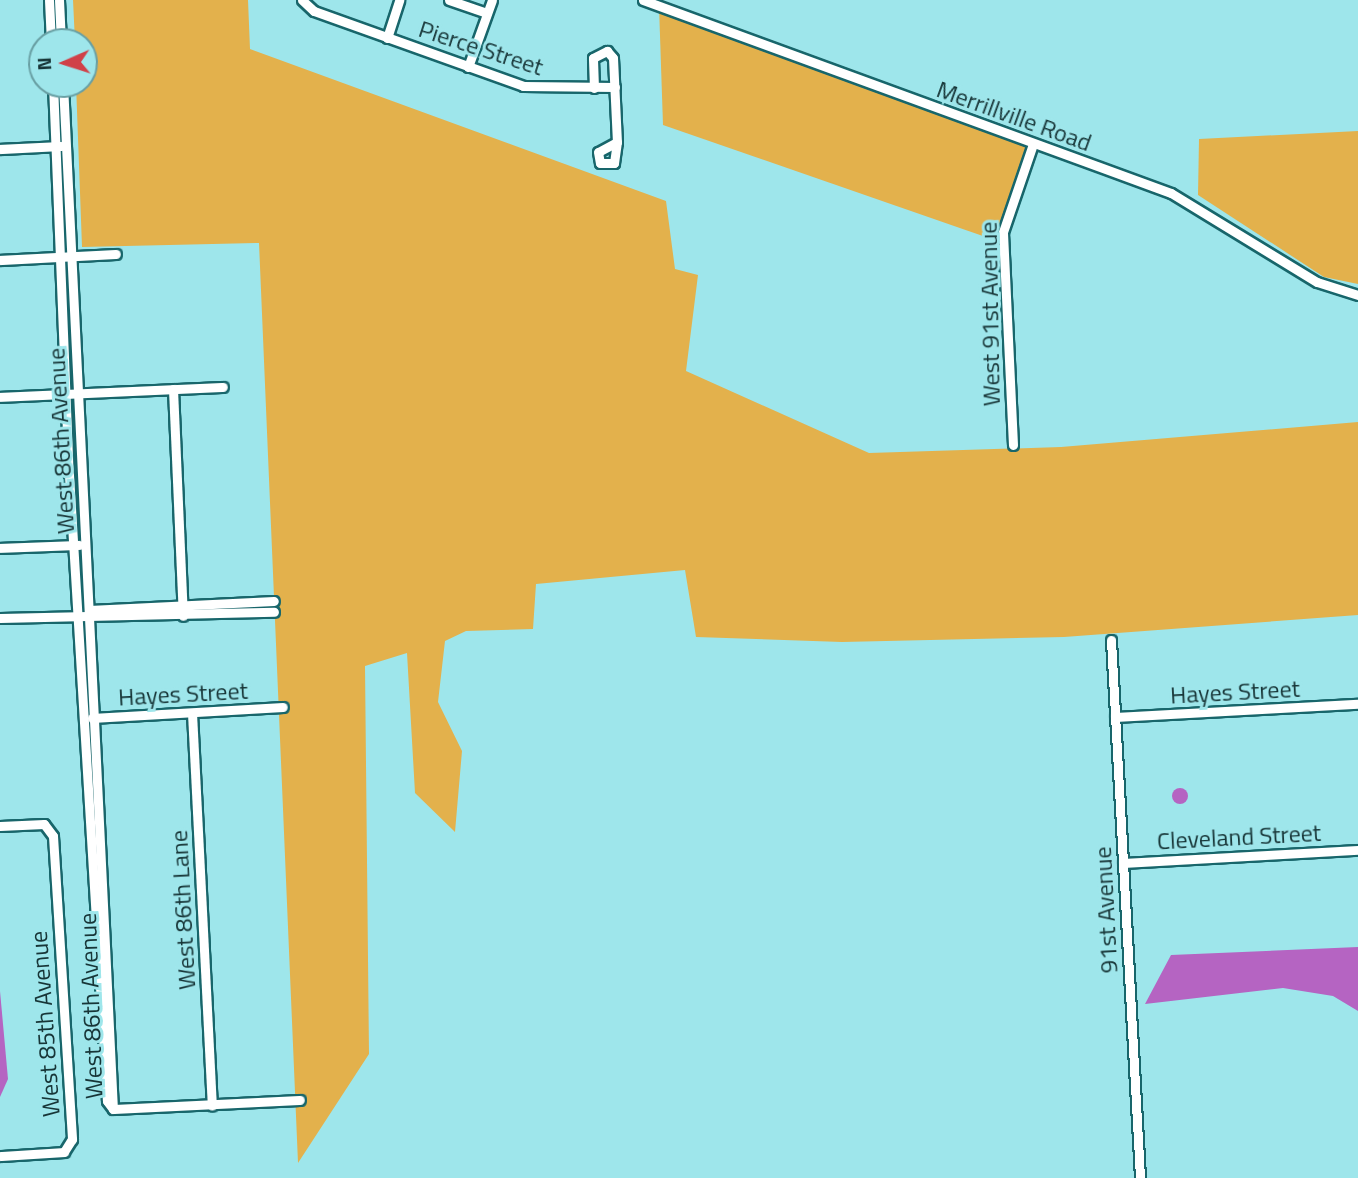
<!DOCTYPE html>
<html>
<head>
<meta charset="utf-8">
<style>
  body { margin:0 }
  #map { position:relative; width:1358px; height:1178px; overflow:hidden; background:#9ee6eb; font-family:"Titillium Web",sans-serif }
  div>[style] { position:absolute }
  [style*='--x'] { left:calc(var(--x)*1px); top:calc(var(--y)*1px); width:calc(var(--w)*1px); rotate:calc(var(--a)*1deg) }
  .green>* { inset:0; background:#e3b14c }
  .water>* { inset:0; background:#b564c2 }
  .round { border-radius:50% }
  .roads { filter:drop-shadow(2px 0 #18666b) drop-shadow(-2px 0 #18666b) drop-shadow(0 2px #18666b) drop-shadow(0 -2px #18666b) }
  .minor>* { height:9px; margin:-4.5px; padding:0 4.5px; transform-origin:4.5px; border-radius:4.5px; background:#fff }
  span { translate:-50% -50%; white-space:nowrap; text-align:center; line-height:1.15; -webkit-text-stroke:6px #9ee6eb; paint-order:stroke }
  .street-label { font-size:24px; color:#173537 }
  .north { position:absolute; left:28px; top:28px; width:70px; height:70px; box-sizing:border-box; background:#9ee6eb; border:2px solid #689fa3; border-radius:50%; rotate:267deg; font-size:19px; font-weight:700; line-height:28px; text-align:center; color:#173537 }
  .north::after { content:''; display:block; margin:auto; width:24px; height:32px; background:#d04148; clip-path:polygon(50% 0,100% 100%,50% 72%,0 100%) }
</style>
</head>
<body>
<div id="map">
  <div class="green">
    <div style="clip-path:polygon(73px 0,248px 0,250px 49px,666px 201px,675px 269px,698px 275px,686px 371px,869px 453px,1061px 447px,1358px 422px,1358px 615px,1064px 637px,842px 642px,696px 637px,685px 570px,536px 584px,533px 629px,466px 631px,445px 641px,438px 702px,462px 751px,455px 832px,415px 793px,407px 653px,365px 666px,369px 1054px,298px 1163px,259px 243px,82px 247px,76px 84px,84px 84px,84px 42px,75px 42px)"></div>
    <div style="clip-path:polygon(659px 6px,1033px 144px,1003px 243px,663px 125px)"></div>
    <div style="clip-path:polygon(1358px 131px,1358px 284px,1324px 277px,1198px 195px,1199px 139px)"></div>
  </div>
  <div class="water">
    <div class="round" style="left:1172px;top:788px;width:16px;height:16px"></div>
    <div style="clip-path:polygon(1358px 947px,1358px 1011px,1333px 996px,1283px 988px,1145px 1004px,1171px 955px)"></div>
    <div style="clip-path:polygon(0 991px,8px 1079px,0 1097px)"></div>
  </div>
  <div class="roads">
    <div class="minor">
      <div style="--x:49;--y:0;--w:42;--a:87.3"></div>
      <div style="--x:59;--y:0;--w:42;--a:87.3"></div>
      <div style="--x:302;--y:0;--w:16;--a:43"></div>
      <div style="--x:314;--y:11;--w:222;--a:19.7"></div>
      <div style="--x:523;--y:86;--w:92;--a:0.6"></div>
      <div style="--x:449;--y:0;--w:40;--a:18.9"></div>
      <div style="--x:643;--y:0;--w:562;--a:20.08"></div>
      <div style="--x:1171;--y:193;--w:171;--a:31.4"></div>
      <div style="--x:1317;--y:282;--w:43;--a:17.6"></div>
      <div style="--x:387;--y:38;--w:40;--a:-72"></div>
      <div style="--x:468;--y:67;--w:71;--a:-70.3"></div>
      <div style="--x:53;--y:84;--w:391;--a:87.7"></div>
      <div style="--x:69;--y:475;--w:627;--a:86.53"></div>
      <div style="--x:107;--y:1101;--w:10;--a:53"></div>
      <div style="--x:63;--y:84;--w:1026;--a:87.21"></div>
      <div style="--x:594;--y:88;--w:30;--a:-92"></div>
      <div style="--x:593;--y:58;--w:16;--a:-27"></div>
      <div style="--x:607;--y:51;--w:9;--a:49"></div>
      <div style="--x:613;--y:58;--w:84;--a:87.3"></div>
      <div style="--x:617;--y:142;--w:21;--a:152"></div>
      <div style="--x:598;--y:152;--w:11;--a:80"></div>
      <div style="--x:600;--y:163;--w:14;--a:0"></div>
      <div style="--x:614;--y:163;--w:21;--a:-82"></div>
      <div style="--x:0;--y:149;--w:61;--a:-2.8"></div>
      <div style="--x:0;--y:260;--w:116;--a:-3"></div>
      <div style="--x:173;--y:389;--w:227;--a:87.5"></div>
      <div style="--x:0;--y:397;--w:223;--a:-2.6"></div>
      <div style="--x:1013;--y:445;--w:213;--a:-92.7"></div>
      <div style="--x:1003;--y:232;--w:93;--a:-71.2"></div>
      <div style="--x:0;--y:548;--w:79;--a:-2.2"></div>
      <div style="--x:89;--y:610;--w:185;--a:-2.8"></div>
      <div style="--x:0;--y:618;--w:274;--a:-1.3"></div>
      <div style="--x:1111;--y:640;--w:539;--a:86.91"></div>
      <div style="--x:192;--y:713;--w:393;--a:87.1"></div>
      <div style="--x:1115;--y:717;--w:243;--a:-3.1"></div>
      <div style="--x:92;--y:718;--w:191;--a:-3.3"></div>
      <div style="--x:0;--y:826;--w:44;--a:-2.6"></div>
      <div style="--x:44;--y:824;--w:15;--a:53"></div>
      <div style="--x:53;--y:836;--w:304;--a:86.4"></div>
      <div style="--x:72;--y:1139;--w:15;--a:122"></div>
      <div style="--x:64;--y:1152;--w:64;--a:176.4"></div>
      <div style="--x:1123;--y:863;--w:235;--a:-3.2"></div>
      <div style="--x:113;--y:1109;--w:187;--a:-2.8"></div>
    </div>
  </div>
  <div class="street-label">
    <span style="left:481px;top:48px;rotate:18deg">Pierce Street</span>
    <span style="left:1014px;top:116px;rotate:20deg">Merrillville Road</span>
    <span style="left:990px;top:314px;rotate:-91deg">West 91st Avenue</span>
    <span style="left:61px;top:441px;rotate:-93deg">West 86th Avenue</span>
    <span style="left:1235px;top:692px;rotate:-3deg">Hayes Street</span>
    <span style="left:183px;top:694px;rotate:-3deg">Hayes Street</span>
    <span style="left:1239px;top:837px;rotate:-3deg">Cleveland Street</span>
    <span style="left:183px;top:910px;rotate:-93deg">West 86th Lane</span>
    <span style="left:1106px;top:910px;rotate:-93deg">91st Avenue</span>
    <span style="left:91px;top:1006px;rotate:-92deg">West 86th Avenue</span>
    <span style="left:45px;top:1024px;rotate:-94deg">West 85th Avenue</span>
  </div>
  <div class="north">N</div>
</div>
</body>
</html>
